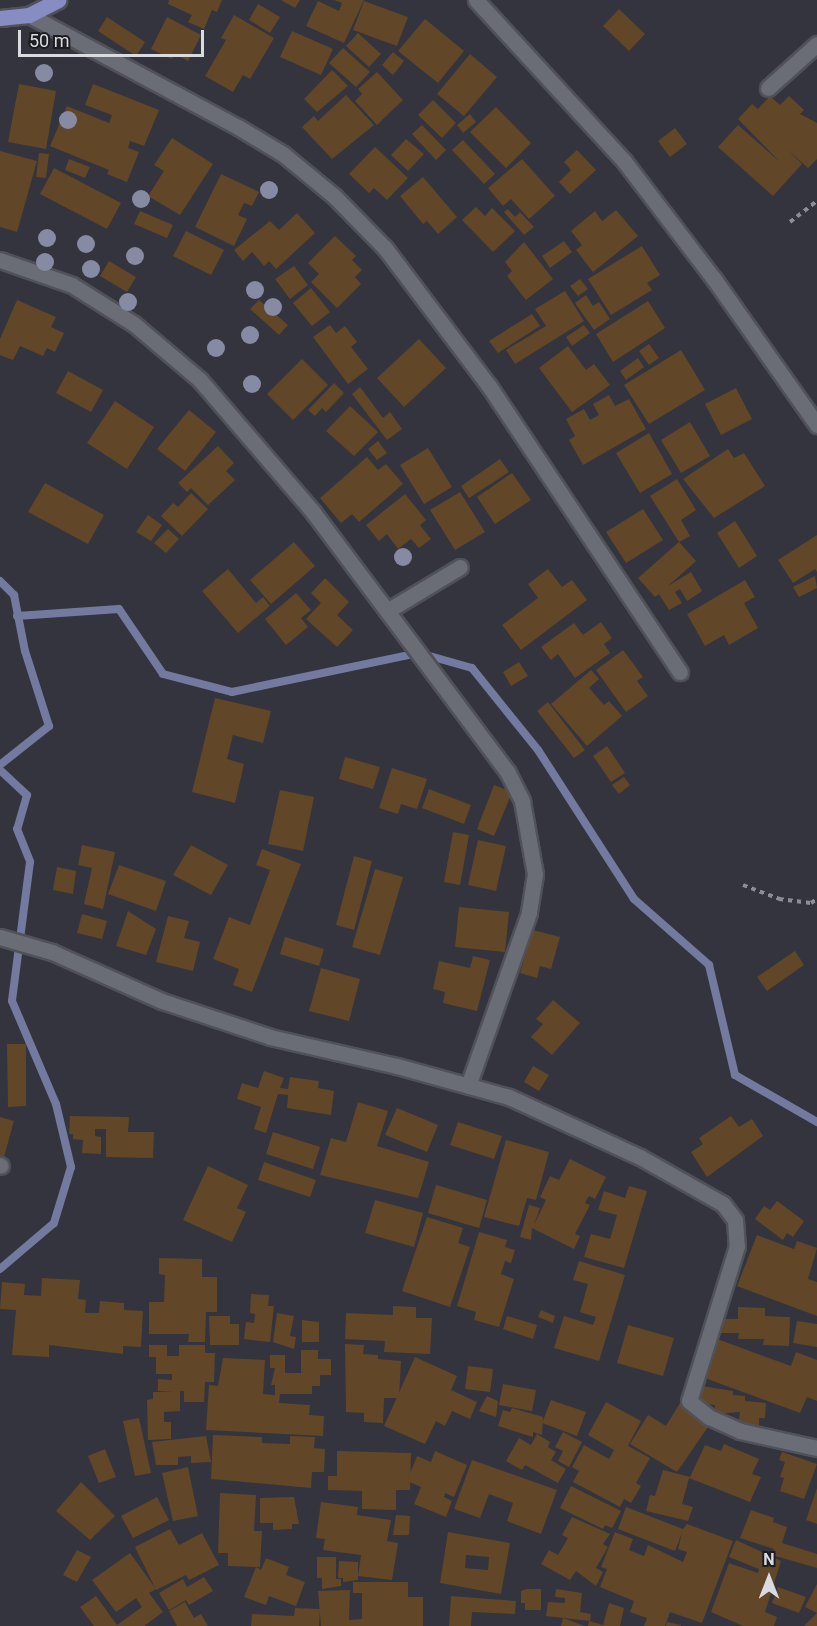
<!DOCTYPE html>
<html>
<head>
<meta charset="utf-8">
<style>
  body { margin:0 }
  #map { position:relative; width:817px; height:1626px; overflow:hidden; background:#33343d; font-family:Roboto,sans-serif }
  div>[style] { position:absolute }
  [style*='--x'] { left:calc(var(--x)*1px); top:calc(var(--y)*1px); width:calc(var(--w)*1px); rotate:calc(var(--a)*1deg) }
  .stream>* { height:8px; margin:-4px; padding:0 4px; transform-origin:4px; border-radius:4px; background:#74799f }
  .building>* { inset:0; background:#624628 }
  .path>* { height:4px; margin-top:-2px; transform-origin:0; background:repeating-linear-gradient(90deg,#8d8e95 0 4.5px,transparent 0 9px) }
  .roads { filter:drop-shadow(2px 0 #505159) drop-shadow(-2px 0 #505159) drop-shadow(0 2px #505159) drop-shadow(0 -2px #505159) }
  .minor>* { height:15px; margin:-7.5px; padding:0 7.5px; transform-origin:7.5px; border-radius:7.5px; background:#6a6c76 }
  .major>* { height:15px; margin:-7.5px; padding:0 7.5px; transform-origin:7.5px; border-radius:7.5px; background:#878cc3 }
  .trees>* { width:18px; height:18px; margin:-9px; border-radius:50%; background:#878aa3 }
  span { translate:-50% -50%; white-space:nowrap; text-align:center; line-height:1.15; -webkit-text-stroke:6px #1c1c20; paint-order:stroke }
  .north { position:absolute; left:739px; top:1548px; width:60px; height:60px; -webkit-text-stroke:4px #1c1c20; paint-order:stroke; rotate:0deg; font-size:16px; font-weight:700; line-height:24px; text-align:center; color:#dadbe1 }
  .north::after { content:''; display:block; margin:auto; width:21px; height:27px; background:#dadbe1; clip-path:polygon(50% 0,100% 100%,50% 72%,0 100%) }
  .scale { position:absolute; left:18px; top:30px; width:186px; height:27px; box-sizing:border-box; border:3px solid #dadbe1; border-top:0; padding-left:8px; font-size:18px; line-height:21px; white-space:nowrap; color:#dadbe1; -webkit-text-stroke:4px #1c1c20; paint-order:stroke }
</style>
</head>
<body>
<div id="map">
  <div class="stream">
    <div style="--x:0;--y:581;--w:20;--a:45"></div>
    <div style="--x:14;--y:595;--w:57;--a:78.9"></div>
    <div style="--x:25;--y:651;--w:79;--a:72.3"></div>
    <div style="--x:49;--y:726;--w:63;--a:141.5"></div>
    <div style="--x:17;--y:616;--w:102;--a:-3.9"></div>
    <div style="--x:119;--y:609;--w:78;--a:55.9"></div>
    <div style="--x:163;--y:674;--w:71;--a:14.6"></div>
    <div style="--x:232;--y:692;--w:191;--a:-11.8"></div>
    <div style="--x:419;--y:653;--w:55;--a:15.8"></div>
    <div style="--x:472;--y:668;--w:105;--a:51.2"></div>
    <div style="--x:538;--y:750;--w:177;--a:57.2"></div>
    <div style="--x:634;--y:899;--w:100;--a:41.3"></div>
    <div style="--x:709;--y:965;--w:113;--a:76.7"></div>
    <div style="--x:735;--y:1075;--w:95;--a:29.8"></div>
    <div style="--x:0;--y:770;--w:37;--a:43"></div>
    <div style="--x:27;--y:795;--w:35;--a:106"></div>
    <div style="--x:17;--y:829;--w:35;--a:68"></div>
    <div style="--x:30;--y:862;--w:140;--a:97.4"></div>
    <div style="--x:12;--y:1001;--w:112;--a:66.9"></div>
    <div style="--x:56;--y:1104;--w:65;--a:76.6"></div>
    <div style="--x:71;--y:1167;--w:59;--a:106.9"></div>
    <div style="--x:54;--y:1223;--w:71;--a:139.6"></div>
  </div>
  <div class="building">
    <div style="clip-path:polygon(169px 0,222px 0,217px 12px,212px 10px,204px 29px,188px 22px,192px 15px,168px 4px)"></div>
    <div style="clip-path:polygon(281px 0,300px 0,295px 8px)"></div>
    <div style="clip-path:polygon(334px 0,364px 0,344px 43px,306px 26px,318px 1px,339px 11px,342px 3px)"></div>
    <div style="clip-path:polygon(364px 1px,408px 17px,397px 46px,353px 30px)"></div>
    <div style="clip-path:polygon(258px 4px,280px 17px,270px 33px,249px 20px)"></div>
    <div style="clip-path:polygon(619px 9px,645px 34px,629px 51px,603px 26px)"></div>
    <div style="clip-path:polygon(234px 15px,274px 38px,250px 79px,243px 75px,233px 92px,205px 76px,226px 40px,221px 38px)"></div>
    <div style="clip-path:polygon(107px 17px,145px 42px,136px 56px,98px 31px)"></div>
    <div style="clip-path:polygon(167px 17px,201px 35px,188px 61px,175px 54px,172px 59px,151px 49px)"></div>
    <div style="clip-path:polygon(425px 19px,464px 51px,438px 83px,398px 51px)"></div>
    <div style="clip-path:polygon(292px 31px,333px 49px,321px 75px,280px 57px)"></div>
    <div style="clip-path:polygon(358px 33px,381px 54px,369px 67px,346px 46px)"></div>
    <div style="clip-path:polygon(343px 48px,370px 72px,356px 87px,329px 63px)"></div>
    <div style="clip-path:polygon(393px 52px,404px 61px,393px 75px,382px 65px)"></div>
    <div style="clip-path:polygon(470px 54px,497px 77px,464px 116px,437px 94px)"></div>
    <div style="clip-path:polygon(332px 70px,348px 86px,317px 112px,304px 99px)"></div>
    <div style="clip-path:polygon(377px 72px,403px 100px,377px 125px,355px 101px,362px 94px,358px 89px)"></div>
    <div style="clip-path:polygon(19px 84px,56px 91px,46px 149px,8px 142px)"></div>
    <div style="clip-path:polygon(93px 84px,159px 110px,144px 146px,130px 141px,128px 148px,139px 152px,127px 182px,107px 174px,109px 170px,50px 146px,67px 106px,109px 123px,112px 115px,85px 105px)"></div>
    <div style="clip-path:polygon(346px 95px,374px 125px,332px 159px,302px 127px,314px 116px,318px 121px)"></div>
    <div style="clip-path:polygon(770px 96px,780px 105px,789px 96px,804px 110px,800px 114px,817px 123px,817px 159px,808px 168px,789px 151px,802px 164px,773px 196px,718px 147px,738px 125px,780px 162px,738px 119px,752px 104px,758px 109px)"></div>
    <div style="clip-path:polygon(433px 100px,456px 123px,442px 138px,418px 115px)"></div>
    <div style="clip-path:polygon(496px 107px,531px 143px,506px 168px,470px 132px)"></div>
    <div style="clip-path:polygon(470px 114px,476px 122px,463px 133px,457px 125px)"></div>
    <div style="clip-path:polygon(422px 125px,446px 150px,436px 160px,412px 134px)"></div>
    <div style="clip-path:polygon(675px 128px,687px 144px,670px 157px,658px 141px)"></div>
    <div style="clip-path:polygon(172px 138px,213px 164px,180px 215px,148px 196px,164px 171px,154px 165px)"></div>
    <div style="clip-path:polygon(406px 139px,424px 154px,408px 171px,391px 155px)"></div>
    <div style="clip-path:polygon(463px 140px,495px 174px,484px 184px,452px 150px)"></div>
    <div style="clip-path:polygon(375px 147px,408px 178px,387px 200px,374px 188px,369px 193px,349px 174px)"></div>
    <div style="clip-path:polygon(577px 150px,596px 170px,570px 194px,559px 182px,571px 170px,564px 162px)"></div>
    <div style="clip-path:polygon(0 151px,37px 161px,17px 232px,0 227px)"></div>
    <div style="clip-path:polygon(39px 153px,49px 154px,46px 178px,36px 177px)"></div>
    <div style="clip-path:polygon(69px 159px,90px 167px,85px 178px,65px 170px)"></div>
    <div style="clip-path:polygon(522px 159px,555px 196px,529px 219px,511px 199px,503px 206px,488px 188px)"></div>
    <div style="clip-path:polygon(54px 168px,121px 203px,107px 229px,40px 194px)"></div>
    <div style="clip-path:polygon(221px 174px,259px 192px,252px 206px,244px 203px,238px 215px,247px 219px,234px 246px,195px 227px)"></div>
    <div style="clip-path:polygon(423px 177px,457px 217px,438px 234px,427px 221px,423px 224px,400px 196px)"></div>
    <div style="clip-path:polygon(476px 207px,485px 216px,492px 208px,515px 231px,493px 252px,462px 220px)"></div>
    <div style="clip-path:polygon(508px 209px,515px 217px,520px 212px,534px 227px,524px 235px,504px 212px)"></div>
    <div style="clip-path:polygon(616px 210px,638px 236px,593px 272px,576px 250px,582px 245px,571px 231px,595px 211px,602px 221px)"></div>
    <div style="clip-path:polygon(140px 211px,173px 225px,167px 238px,134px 224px)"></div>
    <div style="clip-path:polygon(297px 213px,315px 233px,276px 269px,269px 261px,264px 266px,252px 252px,243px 261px,234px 250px,270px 221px,279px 230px)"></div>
    <div style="clip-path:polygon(186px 231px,224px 250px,211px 275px,173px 256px)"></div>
    <div style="clip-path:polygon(335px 236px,356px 256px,352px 260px,362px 270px,355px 277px,361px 284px,337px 308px,311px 282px,319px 274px,308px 263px)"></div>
    <div style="clip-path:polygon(564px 241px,572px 252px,550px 268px,542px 256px)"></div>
    <div style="clip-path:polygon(524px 242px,553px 279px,526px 300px,507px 276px,512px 271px,505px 262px)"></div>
    <div style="clip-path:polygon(642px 246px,660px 275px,647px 283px,652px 290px,611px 315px,588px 279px)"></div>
    <div style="clip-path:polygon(109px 261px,136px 277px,127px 292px,100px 276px)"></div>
    <div style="clip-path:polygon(294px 266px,308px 285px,290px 299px,275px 279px)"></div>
    <div style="clip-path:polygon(580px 279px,588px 289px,578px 296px,570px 286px)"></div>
    <div style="clip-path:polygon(311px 288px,330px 312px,312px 326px,293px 303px)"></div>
    <div style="clip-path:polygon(565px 291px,584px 321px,515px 364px,506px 350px,546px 326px,535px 309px)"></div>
    <div style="clip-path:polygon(586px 295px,593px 306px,599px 302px,610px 319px,594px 330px,575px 303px)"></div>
    <div style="clip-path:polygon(17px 300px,56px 317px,51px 327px,64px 333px,55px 352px,47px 348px,43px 356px,20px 346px,13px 360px,0 355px,0 339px)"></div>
    <div style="clip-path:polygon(259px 300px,288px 325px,279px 335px,250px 309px)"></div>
    <div style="clip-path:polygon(648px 301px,665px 328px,613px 362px,596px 334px)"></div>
    <div style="clip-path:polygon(532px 314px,540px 326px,498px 353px,489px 341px)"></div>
    <div style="clip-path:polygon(330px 325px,336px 333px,345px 326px,357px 342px,351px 347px,368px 369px,348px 384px,313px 337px)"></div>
    <div style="clip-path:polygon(584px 325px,590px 333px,572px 346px,566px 337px)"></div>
    <div style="clip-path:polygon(419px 339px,446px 368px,404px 407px,377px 378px)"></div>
    <div style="clip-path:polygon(649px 344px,659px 358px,649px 365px,639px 351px)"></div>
    <div style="clip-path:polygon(568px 346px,586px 370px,594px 364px,610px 385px,572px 412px,539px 368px)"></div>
    <div style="clip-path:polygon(681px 350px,705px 390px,649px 424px,624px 385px)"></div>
    <div style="clip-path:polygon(638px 358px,644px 367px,626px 380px,620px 371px)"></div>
    <div style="clip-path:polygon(302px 359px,328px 385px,293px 420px,267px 394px)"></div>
    <div style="clip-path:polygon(68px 371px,103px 390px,91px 412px,56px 393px)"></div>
    <div style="clip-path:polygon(334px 383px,344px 393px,326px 412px,322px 408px,315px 416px,308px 410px)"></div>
    <div style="clip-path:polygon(360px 387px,383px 418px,390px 412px,402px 429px,387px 440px,352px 394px)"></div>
    <div style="clip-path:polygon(736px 388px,752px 419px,721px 435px,705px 404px)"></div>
    <div style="clip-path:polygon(609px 395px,615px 406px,629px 399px,646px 429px,583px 465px,569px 440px,575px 436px,566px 419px,584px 409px,590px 420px,599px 415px,593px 404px)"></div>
    <div style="clip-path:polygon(115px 401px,154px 427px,127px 469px,87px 443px)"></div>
    <div style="clip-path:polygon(350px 406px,378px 432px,354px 456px,326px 431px)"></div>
    <div style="clip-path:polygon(189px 410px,216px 432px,185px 471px,157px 449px)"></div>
    <div style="clip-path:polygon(690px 422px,710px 456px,681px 473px,661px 440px)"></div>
    <div style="clip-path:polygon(649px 433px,672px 474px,640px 493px,616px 453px)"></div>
    <div style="clip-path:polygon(378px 441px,387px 453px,377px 460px,368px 449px)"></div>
    <div style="clip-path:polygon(218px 446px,234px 463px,226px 471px,235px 480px,208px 505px,191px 488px,187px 492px,178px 483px)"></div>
    <div style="clip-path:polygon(428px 448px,452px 487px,424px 504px,400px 465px)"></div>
    <div style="clip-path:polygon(728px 449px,734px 458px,744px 453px,765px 486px,714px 518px,683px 479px)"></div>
    <div style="clip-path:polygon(367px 457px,378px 470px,386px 464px,403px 484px,359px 522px,352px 514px,341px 523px,320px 498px)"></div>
    <div style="clip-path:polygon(500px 459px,509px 472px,469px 498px,461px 486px)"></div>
    <div style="clip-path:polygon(512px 473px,531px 500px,495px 524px,477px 497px)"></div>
    <div style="clip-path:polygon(677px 479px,696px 510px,681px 520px,690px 536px,679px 542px,650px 496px)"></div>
    <div style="clip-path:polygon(45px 483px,104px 515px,88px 544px,28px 512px)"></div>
    <div style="clip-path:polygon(460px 492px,485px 532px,455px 550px,430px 510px)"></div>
    <div style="clip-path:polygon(191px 493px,208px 509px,182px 536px,161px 516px,173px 503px,178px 507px)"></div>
    <div style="clip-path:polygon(405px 494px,426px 520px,420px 525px,431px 539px,419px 548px,411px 539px,398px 549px,387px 534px,379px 541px,366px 525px)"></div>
    <div style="clip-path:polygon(643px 509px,663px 540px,626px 563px,606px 532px)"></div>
    <div style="clip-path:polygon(148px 515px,162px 525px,151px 541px,136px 532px)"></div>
    <div style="clip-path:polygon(735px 521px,757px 556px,739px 568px,717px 533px)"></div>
    <div style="clip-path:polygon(168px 529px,179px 539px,166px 553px,154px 543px)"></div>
    <div style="clip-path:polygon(817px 535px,817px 572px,815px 569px,793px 583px,778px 560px)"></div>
    <div style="clip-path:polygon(294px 542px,315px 566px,271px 604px,250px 580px)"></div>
    <div style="clip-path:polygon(679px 542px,696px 561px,668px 586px,691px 572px,702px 591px,687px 601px,680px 589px,675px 592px,682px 603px,669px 610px,659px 594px,655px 597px,638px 578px)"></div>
    <div style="clip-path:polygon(228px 569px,256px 603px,263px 597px,270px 606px,238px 633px,202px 591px)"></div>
    <div style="clip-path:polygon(548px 569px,562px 587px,572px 580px,587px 600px,521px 650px,502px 625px,538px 598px,528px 584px)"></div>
    <div style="clip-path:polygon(815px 576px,817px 588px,799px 597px,793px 587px)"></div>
    <div style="clip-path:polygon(325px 578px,349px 602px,337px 615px,353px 630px,337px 647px,306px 619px,321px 603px,311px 593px)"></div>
    <div style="clip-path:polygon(745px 580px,755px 597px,744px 603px,758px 628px,729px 645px,724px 635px,705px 646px,687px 614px)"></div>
    <div style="clip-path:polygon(296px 593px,311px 610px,301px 618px,308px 627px,286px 645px,265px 619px)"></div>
    <div style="clip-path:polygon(601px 622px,612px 638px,604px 644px,610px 653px,575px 678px,558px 654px,551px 660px,541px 647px,574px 623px,583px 635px)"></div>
    <div style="clip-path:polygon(623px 650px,643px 677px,637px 681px,648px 696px,626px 712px,596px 670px)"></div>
    <div style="clip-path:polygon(519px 662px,528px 676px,511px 686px,503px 672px)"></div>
    <div style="clip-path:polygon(591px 670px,599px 679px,589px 688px,604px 705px,609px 701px,622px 716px,587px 746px,551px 704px)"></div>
    <div style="clip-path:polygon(215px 698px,271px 711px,263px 743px,233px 735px,227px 759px,244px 764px,235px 803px,192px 792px)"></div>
    <div style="clip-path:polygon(548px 702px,585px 750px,574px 758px,537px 711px)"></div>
    <div style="clip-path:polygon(607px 746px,625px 773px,611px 782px,593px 756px)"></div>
    <div style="clip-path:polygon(345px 757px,380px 767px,373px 789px,339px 779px)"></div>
    <div style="clip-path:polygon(392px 768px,427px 779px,417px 809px,401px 804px,398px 814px,379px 808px)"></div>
    <div style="clip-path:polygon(624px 777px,630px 785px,619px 794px,612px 785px)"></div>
    <div style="clip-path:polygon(494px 785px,512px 792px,494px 836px,477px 829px)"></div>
    <div style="clip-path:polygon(429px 789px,471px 805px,464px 824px,422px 808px)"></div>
    <div style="clip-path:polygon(280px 790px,314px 797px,303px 851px,268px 844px)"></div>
    <div style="clip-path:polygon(453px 832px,469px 835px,460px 885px,444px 882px)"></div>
    <div style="clip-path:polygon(478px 840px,506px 846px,496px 891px,468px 885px)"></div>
    <div style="clip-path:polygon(82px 845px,115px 852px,103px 909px,84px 904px,92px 868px,78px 865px)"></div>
    <div style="clip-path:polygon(191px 845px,228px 865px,211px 895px,173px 875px)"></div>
    <div style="clip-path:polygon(262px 849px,301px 864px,252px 992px,233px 985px,239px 969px,213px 959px,229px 917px,250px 925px,270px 870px,256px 865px)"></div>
    <div style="clip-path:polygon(354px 856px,372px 861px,354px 930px,336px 925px)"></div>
    <div style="clip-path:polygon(119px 865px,166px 881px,156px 911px,108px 894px)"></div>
    <div style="clip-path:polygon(57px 867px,76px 871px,73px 894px,53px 890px)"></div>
    <div style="clip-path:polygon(375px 869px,403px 877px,380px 955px,352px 947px)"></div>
    <div style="clip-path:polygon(459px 907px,509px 912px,505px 952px,455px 947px)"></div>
    <div style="clip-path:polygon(128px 911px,156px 929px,146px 955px,116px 946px)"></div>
    <div style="clip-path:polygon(82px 914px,107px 921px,102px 939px,77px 933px)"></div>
    <div style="clip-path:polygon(168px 916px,189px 921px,184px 938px,200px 942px,193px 971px,156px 962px)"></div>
    <div style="clip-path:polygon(533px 930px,560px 937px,551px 969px,540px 966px,537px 978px,520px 973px)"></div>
    <div style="clip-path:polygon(285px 937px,324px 949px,319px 966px,280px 954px)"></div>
    <div style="clip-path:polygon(795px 951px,804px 965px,767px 991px,757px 977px)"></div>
    <div style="clip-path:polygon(473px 956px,490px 960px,477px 1011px,443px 1003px,445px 992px,433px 989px,439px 961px,470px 968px)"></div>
    <div style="clip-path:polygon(321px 968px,360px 979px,349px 1021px,309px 1011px)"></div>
    <div style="clip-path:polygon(553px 1000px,580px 1023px,552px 1055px,531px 1037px,543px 1024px,536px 1019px)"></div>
    <div style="clip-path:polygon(7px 1044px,26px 1044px,26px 1106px,8px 1107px)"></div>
    <div style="clip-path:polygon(533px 1066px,549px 1075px,539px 1091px,524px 1082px)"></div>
    <div style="clip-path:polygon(264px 1071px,284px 1078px,280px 1088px,288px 1089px,290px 1077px,319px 1081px,318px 1088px,334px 1091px,331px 1115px,287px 1108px,288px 1095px,278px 1094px,266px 1133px,254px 1129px,261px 1107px,237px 1099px,242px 1083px,258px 1088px)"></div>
    <div style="clip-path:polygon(358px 1102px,388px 1111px,377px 1146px,429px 1162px,418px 1198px,320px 1175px,331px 1138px,346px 1142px)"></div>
    <div style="clip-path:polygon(397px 1108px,438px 1125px,427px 1152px,385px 1135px)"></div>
    <div style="clip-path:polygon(70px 1116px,129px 1117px,128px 1132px,154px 1132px,153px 1158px,106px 1157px,106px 1129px,95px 1129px,95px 1136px,101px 1137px,101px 1154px,82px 1153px,83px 1140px,73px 1139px,73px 1134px,69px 1134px)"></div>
    <div style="clip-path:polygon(731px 1116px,739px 1127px,752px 1119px,763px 1136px,707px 1177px,691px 1152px,703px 1144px,699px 1138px)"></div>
    <div style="clip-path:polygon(0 1117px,14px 1121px,4px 1157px,0 1156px)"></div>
    <div style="clip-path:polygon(458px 1122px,502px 1136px,494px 1159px,450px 1145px)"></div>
    <div style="clip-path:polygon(273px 1132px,320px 1147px,313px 1169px,266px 1154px)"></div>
    <div style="clip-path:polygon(506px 1140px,549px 1152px,536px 1200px,527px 1198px,519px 1226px,484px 1217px)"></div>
    <div style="clip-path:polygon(570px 1159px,606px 1177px,595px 1199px,589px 1196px,585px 1203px,590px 1205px,575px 1234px,580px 1236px,574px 1249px,532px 1228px,531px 1240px,520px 1237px,529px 1205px,540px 1208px,534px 1225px,546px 1200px,540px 1197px,550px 1176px,559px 1180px)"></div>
    <div style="clip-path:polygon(264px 1162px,316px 1180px,310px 1197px,258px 1180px)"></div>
    <div style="clip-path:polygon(208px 1166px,248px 1185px,237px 1208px,246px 1212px,232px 1242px,183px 1220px)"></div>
    <div style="clip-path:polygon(436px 1185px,487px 1200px,479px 1228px,428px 1213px)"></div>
    <div style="clip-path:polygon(629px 1186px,647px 1191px,624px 1268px,584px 1257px,591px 1234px,610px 1239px,617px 1215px,598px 1210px,604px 1191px,625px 1198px)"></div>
    <div style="clip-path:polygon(375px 1200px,423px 1213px,414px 1247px,365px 1233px)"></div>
    <div style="clip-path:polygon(777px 1201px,804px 1221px,793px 1237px,787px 1233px,783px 1240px,755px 1219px,764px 1206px,770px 1210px)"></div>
    <div style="clip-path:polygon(427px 1217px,463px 1228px,458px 1243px,470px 1247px,450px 1307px,402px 1291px)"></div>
    <div style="clip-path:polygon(479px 1232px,507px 1240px,505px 1247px,515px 1250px,511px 1263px,505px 1261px,501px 1274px,514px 1279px,499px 1327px,474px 1320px,476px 1312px,457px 1306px)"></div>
    <div style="clip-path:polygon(757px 1235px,794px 1249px,797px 1241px,817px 1248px,808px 1279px,817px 1282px,817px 1316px,737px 1286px)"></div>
    <div style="clip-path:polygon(159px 1258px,202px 1259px,202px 1277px,217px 1277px,217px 1312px,206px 1312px,205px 1342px,188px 1342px,189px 1334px,149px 1334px,149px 1302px,164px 1302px,165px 1275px,159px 1274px)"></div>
    <div style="clip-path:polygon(579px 1261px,625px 1275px,599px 1361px,554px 1348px,564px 1316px,593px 1325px,596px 1317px,580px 1312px,588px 1284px,573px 1280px)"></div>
    <div style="clip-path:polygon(42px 1278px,80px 1280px,78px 1299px,86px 1300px,85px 1313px,99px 1313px,100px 1301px,124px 1303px,124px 1310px,143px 1311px,141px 1347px,123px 1346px,123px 1354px,49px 1345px,49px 1357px,12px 1355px,16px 1310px,0 1309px,2px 1282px,25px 1284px,24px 1295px,41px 1296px)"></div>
    <div style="clip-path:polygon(251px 1294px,269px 1295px,268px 1306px,274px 1306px,270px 1342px,244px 1339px,246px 1322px,254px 1323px,255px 1314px,250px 1313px)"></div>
    <div style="clip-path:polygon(393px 1306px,416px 1307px,416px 1318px,432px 1318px,430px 1354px,384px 1352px,385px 1341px,345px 1339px,346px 1313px,393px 1315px)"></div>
    <div style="clip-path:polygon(738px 1307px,765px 1308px,765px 1316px,790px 1317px,789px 1346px,763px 1345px,764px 1339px,738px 1339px,739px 1333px,721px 1333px,722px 1319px,738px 1319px)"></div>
    <div style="clip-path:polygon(541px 1310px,555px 1316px,553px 1323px,538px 1317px)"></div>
    <div style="clip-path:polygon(277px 1313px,294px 1316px,290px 1336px,296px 1337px,294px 1349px,273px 1342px)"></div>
    <div style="clip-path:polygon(209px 1316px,230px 1316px,230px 1324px,239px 1324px,239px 1345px,210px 1345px)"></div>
    <div style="clip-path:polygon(507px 1316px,537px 1325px,533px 1339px,503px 1329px)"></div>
    <div style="clip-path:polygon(302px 1320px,319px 1322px,319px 1342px,302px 1342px)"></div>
    <div style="clip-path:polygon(797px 1321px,817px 1324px,817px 1347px,793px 1343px)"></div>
    <div style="clip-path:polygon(628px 1325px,674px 1338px,663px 1376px,617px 1363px)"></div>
    <div style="clip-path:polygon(717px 1339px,791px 1366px,796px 1352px,817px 1360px,817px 1401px,807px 1397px,800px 1413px,702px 1377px)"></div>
    <div style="clip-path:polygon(345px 1344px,364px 1345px,363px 1354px,378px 1355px,378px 1359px,401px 1361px,399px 1398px,384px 1398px,383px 1423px,364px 1422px,364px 1413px,346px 1412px)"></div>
    <div style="clip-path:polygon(149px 1345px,167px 1345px,167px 1356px,179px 1356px,179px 1345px,205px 1345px,205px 1353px,215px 1353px,214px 1382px,205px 1382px,204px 1402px,184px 1402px,184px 1391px,180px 1391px,180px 1411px,164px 1412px,164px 1422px,171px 1422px,171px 1439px,148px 1440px,147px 1400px,153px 1399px,153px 1392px,174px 1392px,158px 1391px,158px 1379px,172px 1380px,172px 1374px,156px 1374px,156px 1357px,149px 1357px)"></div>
    <div style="clip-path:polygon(301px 1350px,318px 1350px,318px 1359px,331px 1359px,331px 1375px,320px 1375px,320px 1386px,312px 1386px,312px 1394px,280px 1394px,279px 1403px,310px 1405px,309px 1415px,324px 1416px,323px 1436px,206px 1430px,209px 1385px,218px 1386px,223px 1358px,265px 1360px,263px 1394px,275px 1395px,275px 1385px,271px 1385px,275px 1368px,270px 1368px,270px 1355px,285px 1355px,285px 1373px,301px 1373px)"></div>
    <div style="clip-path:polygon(415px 1357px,457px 1376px,451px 1390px,477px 1402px,470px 1419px,452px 1411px,445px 1426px,436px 1421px,425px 1444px,384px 1426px)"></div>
    <div style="clip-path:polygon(468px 1366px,493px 1369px,490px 1392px,465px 1389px)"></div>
    <div style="clip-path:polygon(503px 1384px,536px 1390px,532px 1411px,499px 1405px)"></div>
    <div style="clip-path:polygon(696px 1385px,733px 1391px,733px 1395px,745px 1396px,745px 1401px,766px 1403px,765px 1418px,759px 1418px,759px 1429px,738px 1427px,740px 1412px,714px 1414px,715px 1405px,695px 1403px)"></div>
    <div style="clip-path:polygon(487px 1396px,498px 1401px,496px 1417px,479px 1411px)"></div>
    <div style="clip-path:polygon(551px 1400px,586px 1412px,577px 1436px,542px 1423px)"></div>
    <div style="clip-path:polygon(606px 1402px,641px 1421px,628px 1446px,650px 1458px,636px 1483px,641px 1486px,631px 1503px,624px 1499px,620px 1507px,573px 1482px,579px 1471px,572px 1467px,584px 1445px,609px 1459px,614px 1450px,588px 1435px)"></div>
    <div style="clip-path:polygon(680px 1403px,712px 1421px,677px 1472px,630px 1444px,648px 1415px,666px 1426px)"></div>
    <div style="clip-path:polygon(512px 1408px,543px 1417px,542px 1435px,533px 1432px,533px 1437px,498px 1426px,503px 1410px,510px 1412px)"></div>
    <div style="clip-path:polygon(139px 1418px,151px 1473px,135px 1476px,123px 1421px)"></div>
    <div style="clip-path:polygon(563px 1432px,582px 1442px,569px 1467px,558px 1461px,563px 1451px,555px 1447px)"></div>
    <div style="clip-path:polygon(537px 1434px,550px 1442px,548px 1447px,556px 1452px,551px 1460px,566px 1469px,558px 1483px,525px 1465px,522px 1470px,506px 1461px,519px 1438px,531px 1445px)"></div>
    <div style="clip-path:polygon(213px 1435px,262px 1437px,262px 1443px,290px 1444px,290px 1436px,315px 1437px,314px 1448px,325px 1449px,324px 1472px,312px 1472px,311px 1488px,211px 1479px)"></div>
    <div style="clip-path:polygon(206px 1436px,211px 1462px,191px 1463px,191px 1456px,178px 1457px,178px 1465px,156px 1465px,152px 1442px)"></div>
    <div style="clip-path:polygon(724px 1444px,759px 1459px,752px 1474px,761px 1477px,750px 1502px,689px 1478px,682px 1504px,693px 1507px,688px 1521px,646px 1511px,650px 1495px,655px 1496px,663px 1470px,690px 1477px,705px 1445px,721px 1451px)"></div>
    <div style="clip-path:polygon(105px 1449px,116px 1477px,99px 1483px,88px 1456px)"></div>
    <div style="clip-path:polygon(337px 1451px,411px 1453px,410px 1490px,396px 1490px,396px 1510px,362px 1509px,362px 1491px,328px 1490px,328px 1476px,337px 1476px)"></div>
    <div style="clip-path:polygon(435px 1451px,467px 1465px,454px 1497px,445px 1493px,444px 1497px,452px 1501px,446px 1517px,414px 1504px,421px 1487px,407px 1481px,417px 1456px,431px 1462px)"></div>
    <div style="clip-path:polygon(782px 1452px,817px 1464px,804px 1499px,780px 1491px,784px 1478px,780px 1477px,785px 1462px,779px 1460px)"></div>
    <div style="clip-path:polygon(472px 1460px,557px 1490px,541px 1534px,507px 1521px,513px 1503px,489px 1494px,480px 1518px,454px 1509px)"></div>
    <div style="clip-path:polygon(188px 1467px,198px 1516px,173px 1521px,162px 1473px)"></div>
    <div style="clip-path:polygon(81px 1482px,115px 1516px,90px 1540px,56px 1511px)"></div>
    <div style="clip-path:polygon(571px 1486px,621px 1511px,612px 1528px,605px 1525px,603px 1529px,560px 1508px)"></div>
    <div style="clip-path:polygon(817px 1488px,817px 1524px,806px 1520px)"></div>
    <div style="clip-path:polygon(220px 1493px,256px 1495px,254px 1531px,262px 1531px,260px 1567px,228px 1566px,228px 1553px,218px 1553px)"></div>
    <div style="clip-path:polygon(157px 1497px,169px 1520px,133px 1538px,121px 1516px)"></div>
    <div style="clip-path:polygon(294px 1497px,299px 1524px,292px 1524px,292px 1529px,273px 1530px,273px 1523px,260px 1523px,260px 1498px)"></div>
    <div style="clip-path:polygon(321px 1502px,358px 1507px,357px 1515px,391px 1520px,387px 1541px,398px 1543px,392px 1580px,358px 1576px,361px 1555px,323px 1550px,325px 1539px,316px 1538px)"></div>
    <div style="clip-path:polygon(626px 1507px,683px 1529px,687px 1524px,733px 1541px,702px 1623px,670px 1612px,665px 1626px,644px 1626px,647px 1618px,630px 1612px,634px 1601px,600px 1587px,607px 1569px,601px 1567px,615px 1532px,633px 1539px,629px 1550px,644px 1556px,648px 1545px,683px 1562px,687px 1552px,678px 1549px,682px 1533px,675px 1551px,618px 1529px)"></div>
    <div style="clip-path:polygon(751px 1510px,774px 1518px,773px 1522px,787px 1527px,782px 1543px,817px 1554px,817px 1568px,772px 1555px,774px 1549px,740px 1538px)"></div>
    <div style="clip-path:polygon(396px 1515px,410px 1516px,409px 1535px,393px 1535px)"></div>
    <div style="clip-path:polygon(572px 1517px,610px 1534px,603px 1544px,608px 1547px,596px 1568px,603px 1572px,596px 1586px,576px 1571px,570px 1580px,541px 1564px,549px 1550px,558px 1555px,568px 1538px,562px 1535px)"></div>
    <div style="clip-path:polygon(170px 1529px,179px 1545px,202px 1533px,219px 1565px,189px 1580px,186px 1575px,156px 1590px,135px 1547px)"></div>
    <div style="clip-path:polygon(evenodd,448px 1532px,510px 1543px,501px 1594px,440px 1583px,448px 1532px,466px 1555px,489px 1557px,488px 1570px,465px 1568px,466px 1555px)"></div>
    <div style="clip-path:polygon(736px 1540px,781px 1561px,765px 1612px,777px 1617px,774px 1626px,743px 1626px,711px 1612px,729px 1563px,758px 1573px,759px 1569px,729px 1557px)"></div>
    <div style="clip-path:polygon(77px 1550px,91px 1557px,77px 1582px,63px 1575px)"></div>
    <div style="clip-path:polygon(130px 1553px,156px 1589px,149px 1593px,163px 1612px,144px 1626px,94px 1626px,80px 1607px,96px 1596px,117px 1625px,142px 1607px,136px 1598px,116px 1612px,92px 1580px)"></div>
    <div style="clip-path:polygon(317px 1557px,336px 1557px,336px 1579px,341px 1579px,341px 1586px,322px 1589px,322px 1578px,317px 1578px)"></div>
    <div style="clip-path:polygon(266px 1558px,289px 1567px,286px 1575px,305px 1582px,296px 1606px,269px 1596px,266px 1605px,244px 1597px,256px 1567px,261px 1570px)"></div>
    <div style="clip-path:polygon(339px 1561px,358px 1562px,358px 1580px,343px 1582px,343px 1578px,338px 1578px)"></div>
    <div style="clip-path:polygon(204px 1577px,213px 1591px,189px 1605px,186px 1600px,169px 1610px,159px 1593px,183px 1579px,187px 1587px)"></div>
    <div style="clip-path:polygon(353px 1582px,408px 1582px,408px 1597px,423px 1597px,423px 1626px,321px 1626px,318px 1591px,350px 1590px,349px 1620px,362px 1619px,362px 1593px,353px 1593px)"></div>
    <div style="clip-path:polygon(817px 1584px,817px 1613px,805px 1607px)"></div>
    <div style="clip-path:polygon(778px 1587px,806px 1597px,799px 1613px,772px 1603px)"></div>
    <div style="clip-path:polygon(527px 1589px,541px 1589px,541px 1610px,525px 1610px,525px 1603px,521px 1603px,521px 1591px)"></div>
    <div style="clip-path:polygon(556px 1589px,582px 1593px,580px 1612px,591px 1614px,590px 1621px,546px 1616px,548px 1602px,565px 1603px,565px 1598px,555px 1597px)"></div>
    <div style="clip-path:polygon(451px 1596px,516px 1601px,515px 1614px,472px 1612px,471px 1626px,449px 1626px)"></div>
    <div style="clip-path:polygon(185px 1602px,194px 1618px,201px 1614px,208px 1626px,177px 1626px,169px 1611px)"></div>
    <div style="clip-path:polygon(609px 1603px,624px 1608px,620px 1626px,588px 1626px,589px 1621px,603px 1625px)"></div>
    <div style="clip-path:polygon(295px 1608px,320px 1609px,319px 1626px,251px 1626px,252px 1614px,294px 1616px)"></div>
    <div style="clip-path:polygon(817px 1613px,817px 1626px,804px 1626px)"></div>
    <div style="clip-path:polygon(563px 1618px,585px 1626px,561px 1626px)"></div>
    <div style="clip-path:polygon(667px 1622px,681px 1625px,681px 1626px,666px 1626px)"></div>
  </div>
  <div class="path">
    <div style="--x:790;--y:222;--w:34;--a:-38"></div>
    <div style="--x:743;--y:885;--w:39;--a:21"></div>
    <div style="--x:779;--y:899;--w:32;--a:7"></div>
    <div style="--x:811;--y:903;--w:7;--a:-34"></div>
  </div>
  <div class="roads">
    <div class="minor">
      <div style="--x:476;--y:0;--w:219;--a:47.4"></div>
      <div style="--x:624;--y:161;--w:148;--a:52.7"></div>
      <div style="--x:714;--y:279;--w:179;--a:54.8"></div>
      <div style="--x:29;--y:15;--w:237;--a:28.2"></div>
      <div style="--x:238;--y:127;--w:52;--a:31"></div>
      <div style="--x:283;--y:154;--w:66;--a:39.5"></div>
      <div style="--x:334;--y:196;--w:73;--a:45.6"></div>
      <div style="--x:385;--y:248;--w:173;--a:53"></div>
      <div style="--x:489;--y:386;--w:344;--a:56.3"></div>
      <div style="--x:768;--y:88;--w:66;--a:-41.9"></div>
      <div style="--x:0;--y:260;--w:76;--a:19.1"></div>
      <div style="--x:72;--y:285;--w:73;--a:32.2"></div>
      <div style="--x:134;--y:324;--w:87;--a:40.3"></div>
      <div style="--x:200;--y:380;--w:174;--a:49.4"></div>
      <div style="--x:313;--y:512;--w:324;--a:53.2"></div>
      <div style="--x:507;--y:771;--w:34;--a:63"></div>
      <div style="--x:522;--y:801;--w:74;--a:79.9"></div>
      <div style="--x:535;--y:874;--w:39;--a:99"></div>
      <div style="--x:529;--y:913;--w:183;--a:109.4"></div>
      <div style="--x:387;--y:611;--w:85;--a:-31.1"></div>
      <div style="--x:0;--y:937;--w:54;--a:16.1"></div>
      <div style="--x:52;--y:952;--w:120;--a:24"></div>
      <div style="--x:162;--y:1001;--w:114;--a:18.4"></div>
      <div style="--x:270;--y:1037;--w:130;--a:12.9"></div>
      <div style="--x:397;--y:1066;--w:116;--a:15.5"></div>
      <div style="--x:509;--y:1097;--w:144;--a:24.6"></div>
      <div style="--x:640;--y:1157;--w:95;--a:29.5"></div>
      <div style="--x:723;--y:1204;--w:20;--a:53"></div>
      <div style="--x:735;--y:1220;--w:26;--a:86"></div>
      <div style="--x:737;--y:1246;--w:162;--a:107.2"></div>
      <div style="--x:689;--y:1401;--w:26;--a:39"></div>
      <div style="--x:709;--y:1417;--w:34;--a:24"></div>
      <div style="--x:740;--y:1431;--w:79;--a:12.4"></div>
      <div style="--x:0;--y:1165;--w:1;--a:45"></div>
    </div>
    <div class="major">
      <div style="--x:0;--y:18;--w:29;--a:-6"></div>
      <div style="--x:29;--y:15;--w:33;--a:-27"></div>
    </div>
  </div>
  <div class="trees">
    <div style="left:44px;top:73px"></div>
    <div style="left:68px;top:120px"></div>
    <div style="left:269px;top:190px"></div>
    <div style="left:141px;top:199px"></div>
    <div style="left:47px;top:238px"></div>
    <div style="left:86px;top:244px"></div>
    <div style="left:135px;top:256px"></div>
    <div style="left:45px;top:262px"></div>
    <div style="left:91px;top:269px"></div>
    <div style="left:255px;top:290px"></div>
    <div style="left:128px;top:302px"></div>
    <div style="left:273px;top:307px"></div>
    <div style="left:250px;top:335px"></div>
    <div style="left:216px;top:348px"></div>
    <div style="left:252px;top:384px"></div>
    <div style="left:403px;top:557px"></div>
  </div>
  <div class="north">N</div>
  <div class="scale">50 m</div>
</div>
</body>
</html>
